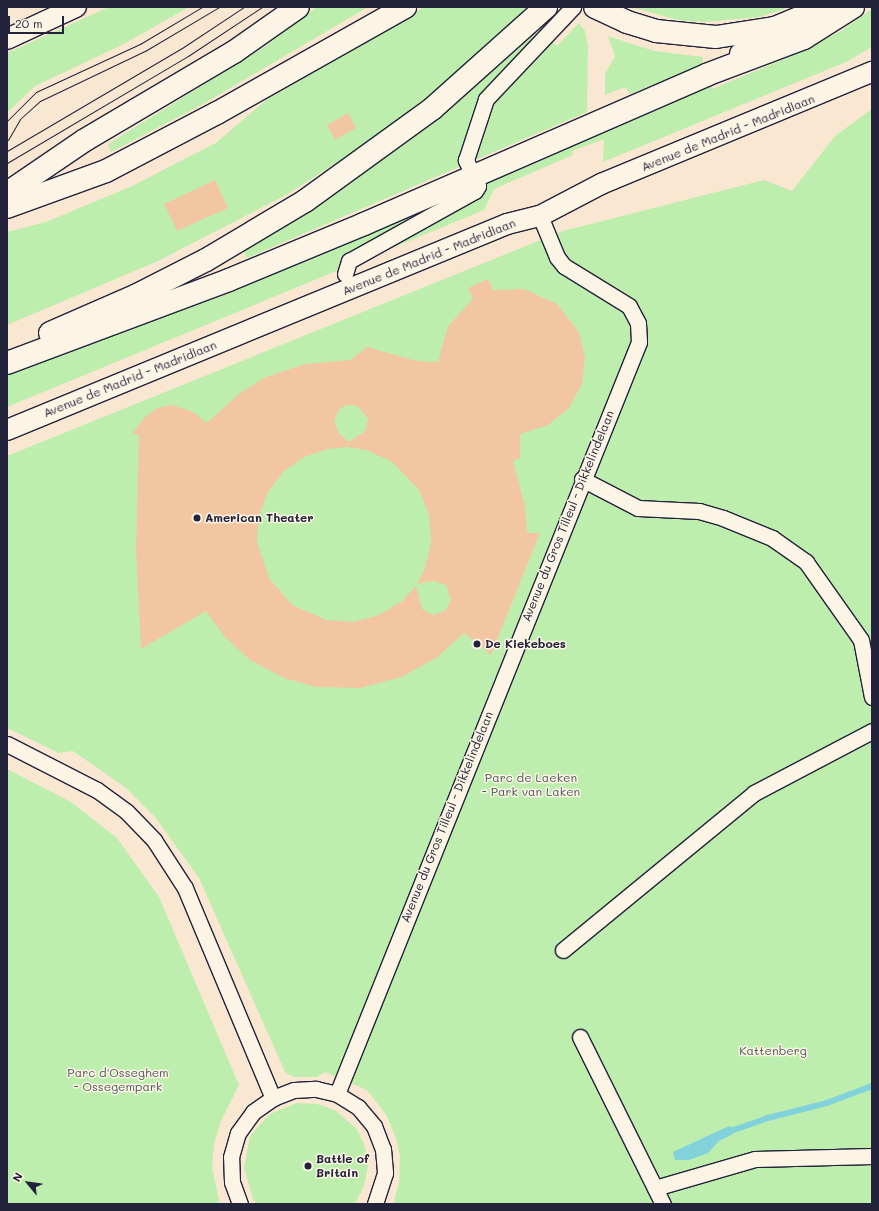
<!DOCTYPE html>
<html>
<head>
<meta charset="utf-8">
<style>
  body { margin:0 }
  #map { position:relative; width:879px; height:1211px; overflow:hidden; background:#f9e7d1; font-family:Mali,sans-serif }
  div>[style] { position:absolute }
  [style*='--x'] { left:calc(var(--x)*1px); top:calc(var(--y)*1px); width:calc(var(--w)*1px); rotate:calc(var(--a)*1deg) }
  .green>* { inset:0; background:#beeead }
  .water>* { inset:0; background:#81d2db }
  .stream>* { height:5.5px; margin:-2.75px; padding:0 2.75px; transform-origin:2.75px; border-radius:2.75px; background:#81d2db }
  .building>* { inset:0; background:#f3c6a2 }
  .roads { filter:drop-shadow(1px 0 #22223b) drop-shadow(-1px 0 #22223b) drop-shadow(0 1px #22223b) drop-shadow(0 -1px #22223b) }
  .pedestrian>* { height:15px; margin:-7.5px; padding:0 7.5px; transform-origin:7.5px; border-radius:7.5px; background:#fcf5e5 }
  .minor>* { height:20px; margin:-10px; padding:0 10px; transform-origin:10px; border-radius:10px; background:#fcf5e5 }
  .secondary>* { height:22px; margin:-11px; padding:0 11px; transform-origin:11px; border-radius:11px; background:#fcf5e5 }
  .trunk>* { height:22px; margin:-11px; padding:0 11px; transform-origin:11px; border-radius:11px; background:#fcf5e5 }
  .tram>* { height:1px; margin:-0.5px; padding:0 0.5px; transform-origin:0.5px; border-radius:0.5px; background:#22223b }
  .dots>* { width:11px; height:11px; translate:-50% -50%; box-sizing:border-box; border:2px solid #fcf5e5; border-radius:50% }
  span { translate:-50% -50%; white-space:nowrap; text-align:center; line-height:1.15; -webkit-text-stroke:3px #fcf5e5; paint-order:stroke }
  .street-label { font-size:12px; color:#22223b }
  .poi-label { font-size:12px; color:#22223b; font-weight:700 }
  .left { translate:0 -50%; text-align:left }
  .park-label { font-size:12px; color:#495558 }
  .frame { position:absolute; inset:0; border:8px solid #22223b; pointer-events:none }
  .north { position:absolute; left:8px; top:1163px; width:40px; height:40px; -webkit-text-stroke:3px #fcf5e5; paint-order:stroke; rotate:299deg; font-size:11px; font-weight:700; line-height:16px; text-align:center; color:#22223b }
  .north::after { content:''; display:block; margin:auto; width:14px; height:18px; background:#22223b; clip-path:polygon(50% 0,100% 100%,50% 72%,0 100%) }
  .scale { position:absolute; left:8px; top:16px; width:56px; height:18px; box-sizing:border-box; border:2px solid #22223b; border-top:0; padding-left:5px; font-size:12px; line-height:14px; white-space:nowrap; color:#22223b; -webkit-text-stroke:3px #fcf5e5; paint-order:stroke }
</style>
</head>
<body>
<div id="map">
  <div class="green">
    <div style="clip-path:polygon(109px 7px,189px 7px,124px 44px,35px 86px,7px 113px,7px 53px)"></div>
    <div style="clip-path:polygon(317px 7px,368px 7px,203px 104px,111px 152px,108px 144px,264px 47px)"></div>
    <div style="clip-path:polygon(424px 7px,527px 7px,522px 12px,527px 17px,379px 135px,288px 194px,158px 261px,7px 325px,7px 232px,46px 222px,130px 187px,216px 143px,266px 100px)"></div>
    <div style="clip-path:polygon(631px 7px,791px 7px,759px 17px,704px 22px,678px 20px)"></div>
    <div style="clip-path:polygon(872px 9px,872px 47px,846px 62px,603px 162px,604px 139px,572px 151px,573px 155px,494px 189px,484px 210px,7px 407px,7px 372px,709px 84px,712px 89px,801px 52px,841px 31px)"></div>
    <div style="clip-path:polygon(579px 23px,585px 31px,588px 46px,587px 112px,247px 258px,242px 248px,449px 108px,540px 30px,557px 46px)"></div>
    <div style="clip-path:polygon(608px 36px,654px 51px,703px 57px,702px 65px,630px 94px,625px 87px,605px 95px,605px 74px,615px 56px)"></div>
    <div style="clip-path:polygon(872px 109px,872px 1204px,393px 1204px,399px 1183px,400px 1157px,397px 1141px,387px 1116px,367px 1090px,325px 1072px,317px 1077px,294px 1077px,285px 1072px,199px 878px,155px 817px,126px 788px,73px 751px,59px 753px,7px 728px,7px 456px,563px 231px,764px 180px,792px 191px,835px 136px)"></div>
    <div style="clip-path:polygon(7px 769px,71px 802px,117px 838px,159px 897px,239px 1085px,221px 1121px,214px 1144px,212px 1167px,220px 1204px,7px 1204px)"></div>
    <div style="clip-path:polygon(297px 1103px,317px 1104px,335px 1110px,357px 1129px,365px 1147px,368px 1166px,364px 1186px,355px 1204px,256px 1204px,253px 1199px,244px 1168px,250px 1136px,270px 1114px)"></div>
  </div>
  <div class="water">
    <div style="clip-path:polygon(729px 1126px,733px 1128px,733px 1134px,719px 1141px,708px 1153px,689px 1160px,675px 1160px,673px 1152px)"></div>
  </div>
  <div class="stream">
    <div style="--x:728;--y:1132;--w:42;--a:-19.3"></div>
    <div style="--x:768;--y:1118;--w:61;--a:-14.3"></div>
    <div style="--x:827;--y:1103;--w:48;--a:-20.7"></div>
  </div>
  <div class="building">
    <div style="clip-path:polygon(348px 113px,356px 128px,335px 140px,327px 125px)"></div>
    <div style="clip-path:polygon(215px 180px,228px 208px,177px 231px,164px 204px)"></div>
    <div style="clip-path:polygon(evenodd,488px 279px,493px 290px,524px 289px,557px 304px,579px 332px,585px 358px,582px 384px,569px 408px,548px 425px,520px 434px,520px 458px,513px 461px,525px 506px,527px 533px,540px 533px,491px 655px,464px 633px,436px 658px,402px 677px,360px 688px,316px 687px,284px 678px,250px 660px,224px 636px,206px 611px,141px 649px,136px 549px,139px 435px,132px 434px,146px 416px,157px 408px,172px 405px,193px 412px,207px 423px,240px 393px,266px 377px,305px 364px,350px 360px,367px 347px,417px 361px,438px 362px,448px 326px,473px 299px,468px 288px,488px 279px,346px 405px,358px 406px,368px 419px,365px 431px,349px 442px,339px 433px,334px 421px,339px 410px,346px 405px,488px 279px,348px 447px,366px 450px,391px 461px,419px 490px,429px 515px,431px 542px,425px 568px,417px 584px,433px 581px,446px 585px,451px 600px,445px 611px,433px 615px,422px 609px,416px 586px,402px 601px,379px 615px,353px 622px,326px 620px,292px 605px,269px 578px,257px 542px,259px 516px,268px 492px,283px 472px,304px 457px,328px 449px,348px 447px)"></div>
  </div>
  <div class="roads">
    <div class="pedestrian">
      <div style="--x:345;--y:274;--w:14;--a:-73"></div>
      <div style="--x:349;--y:261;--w:144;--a:-29.1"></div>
      <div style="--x:475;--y:191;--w:6;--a:-59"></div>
      <div style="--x:478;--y:186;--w:29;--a:-115"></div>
      <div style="--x:466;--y:160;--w:64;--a:-71.8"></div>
      <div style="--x:486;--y:99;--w:127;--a:-46.6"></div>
      <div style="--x:582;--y:479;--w:63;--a:27.4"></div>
      <div style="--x:638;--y:508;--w:61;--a:2.8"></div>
      <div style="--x:699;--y:511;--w:25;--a:16"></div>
      <div style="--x:723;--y:518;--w:53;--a:22.2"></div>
      <div style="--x:772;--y:538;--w:42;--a:35.2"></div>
      <div style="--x:806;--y:562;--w:95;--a:54.8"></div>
      <div style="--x:861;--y:640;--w:58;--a:79.1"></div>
      <div style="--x:7;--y:744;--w:101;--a:27.1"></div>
      <div style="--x:97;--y:790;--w:37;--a:36"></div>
      <div style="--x:127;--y:812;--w:39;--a:46"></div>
      <div style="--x:154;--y:840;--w:57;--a:57.1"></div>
      <div style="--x:185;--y:888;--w:228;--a:67.3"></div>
      <div style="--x:563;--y:950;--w:247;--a:-39.4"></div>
      <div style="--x:754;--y:793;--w:133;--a:-27.7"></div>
      <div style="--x:580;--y:1037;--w:186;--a:63.6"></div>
      <div style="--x:337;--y:1094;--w:810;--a:-68.12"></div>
      <div style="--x:639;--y:342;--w:19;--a:-93"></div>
      <div style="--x:638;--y:323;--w:19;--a:-118"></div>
      <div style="--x:629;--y:306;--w:76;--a:-148.4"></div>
      <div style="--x:564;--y:266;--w:11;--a:-128"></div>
      <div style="--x:557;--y:257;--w:44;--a:-112.5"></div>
      <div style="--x:655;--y:1188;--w:104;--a:-16.2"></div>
      <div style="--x:755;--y:1159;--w:117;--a:-1.5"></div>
      <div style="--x:240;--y:1204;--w:23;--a:-110"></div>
      <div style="--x:232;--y:1182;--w:25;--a:-92"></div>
      <div style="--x:231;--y:1157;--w:25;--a:-74"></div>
      <div style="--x:238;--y:1133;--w:26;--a:-54"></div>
      <div style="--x:253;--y:1112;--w:24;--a:-35"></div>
      <div style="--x:273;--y:1098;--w:22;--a:-21"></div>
      <div style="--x:294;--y:1090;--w:22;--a:-3"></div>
      <div style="--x:316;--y:1089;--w:22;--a:13"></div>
      <div style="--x:337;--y:1094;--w:25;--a:32"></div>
      <div style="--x:358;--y:1107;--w:25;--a:50"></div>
      <div style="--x:374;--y:1126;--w:25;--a:69"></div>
      <div style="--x:383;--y:1149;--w:24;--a:85"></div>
      <div style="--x:385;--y:1173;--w:33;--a:108"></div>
    </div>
    <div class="minor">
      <div style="--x:7;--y:39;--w:76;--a:-24.9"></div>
      <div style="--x:7;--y:430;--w:541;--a:-22.39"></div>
      <div style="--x:507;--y:224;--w:34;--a:-14"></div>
      <div style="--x:540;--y:216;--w:69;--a:-27.7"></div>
      <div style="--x:601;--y:184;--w:293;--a:-22.5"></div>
    </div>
    <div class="secondary">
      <div style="--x:595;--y:7;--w:35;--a:25"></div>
      <div style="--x:627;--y:22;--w:30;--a:17"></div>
      <div style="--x:656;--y:31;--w:60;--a:5.7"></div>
      <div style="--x:716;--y:37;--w:60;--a:-8.7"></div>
      <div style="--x:775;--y:28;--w:54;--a:-22.8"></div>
    </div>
    <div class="trunk">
      <div style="--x:741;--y:54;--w:43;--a:-37.4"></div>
      <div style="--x:7;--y:193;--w:94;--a:-34.2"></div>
      <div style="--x:85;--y:140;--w:173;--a:-30.6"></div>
      <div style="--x:234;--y:52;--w:78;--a:-35.1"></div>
      <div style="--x:7;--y:207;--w:105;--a:-20"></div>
      <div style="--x:106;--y:171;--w:125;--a:-27.6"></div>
      <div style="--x:217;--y:113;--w:216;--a:-29.4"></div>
      <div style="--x:50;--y:333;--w:95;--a:-23.6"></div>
      <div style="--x:137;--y:295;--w:77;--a:-26.9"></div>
      <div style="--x:206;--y:260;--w:115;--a:-30.8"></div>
      <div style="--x:305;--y:201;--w:157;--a:-35.9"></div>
      <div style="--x:432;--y:109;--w:153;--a:-41.8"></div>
      <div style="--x:7;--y:363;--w:237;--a:-20.5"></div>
      <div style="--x:229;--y:280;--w:146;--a:-22.5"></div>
      <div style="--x:364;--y:224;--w:373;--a:-23.5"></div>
      <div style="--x:706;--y:75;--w:105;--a:-20.7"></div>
      <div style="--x:804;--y:38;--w:58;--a:-32.3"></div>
    </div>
  </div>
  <div class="tram">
    <div style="--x:7;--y:121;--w:41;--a:-45"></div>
    <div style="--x:36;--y:92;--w:115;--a:-24.8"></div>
    <div style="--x:140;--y:44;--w:72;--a:-30.8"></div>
    <div style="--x:8;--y:140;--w:24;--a:-60"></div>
    <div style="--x:20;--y:119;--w:27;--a:-42"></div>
    <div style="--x:40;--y:101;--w:116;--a:-25.5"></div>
    <div style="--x:145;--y:51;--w:86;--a:-30.7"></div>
    <div style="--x:7;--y:151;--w:203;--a:-30.5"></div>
    <div style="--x:182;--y:48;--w:74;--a:-33.5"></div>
    <div style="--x:7;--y:163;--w:210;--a:-30.6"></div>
    <div style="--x:188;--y:56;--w:89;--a:-33.5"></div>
  </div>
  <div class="dots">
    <div style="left:197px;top:518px;background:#22223b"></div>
    <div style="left:477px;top:644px;background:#22223b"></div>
    <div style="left:308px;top:1166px;background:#22223b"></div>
  </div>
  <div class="street-label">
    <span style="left:728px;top:133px;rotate:-22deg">Avenue de Madrid - Madridlaan</span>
    <span style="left:429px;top:257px;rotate:-22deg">Avenue de Madrid - Madridlaan</span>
    <span style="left:130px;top:379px;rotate:-22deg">Avenue de Madrid - Madridlaan</span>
    <span style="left:568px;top:516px;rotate:-68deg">Avenue du Gros Tilleul - Dikkelindelaan</span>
    <span style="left:447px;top:817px;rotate:-68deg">Avenue du Gros Tilleul - Dikkelindelaan</span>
  </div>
  <div class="poi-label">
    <span class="left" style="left:205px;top:518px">American Theater</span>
    <span class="left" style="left:485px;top:644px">De Kiekeboes</span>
    <span class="left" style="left:316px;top:1166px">Battle of<br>Britain</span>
  </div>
  <div class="park-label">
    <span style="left:531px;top:785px">Parc de Laeken<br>- Park van Laken</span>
    <span style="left:773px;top:1051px">Kattenberg</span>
    <span style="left:118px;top:1080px">Parc d'Osseghem<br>- Ossegempark</span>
  </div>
  <div class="frame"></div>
  <div class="north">N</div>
  <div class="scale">20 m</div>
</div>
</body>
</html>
